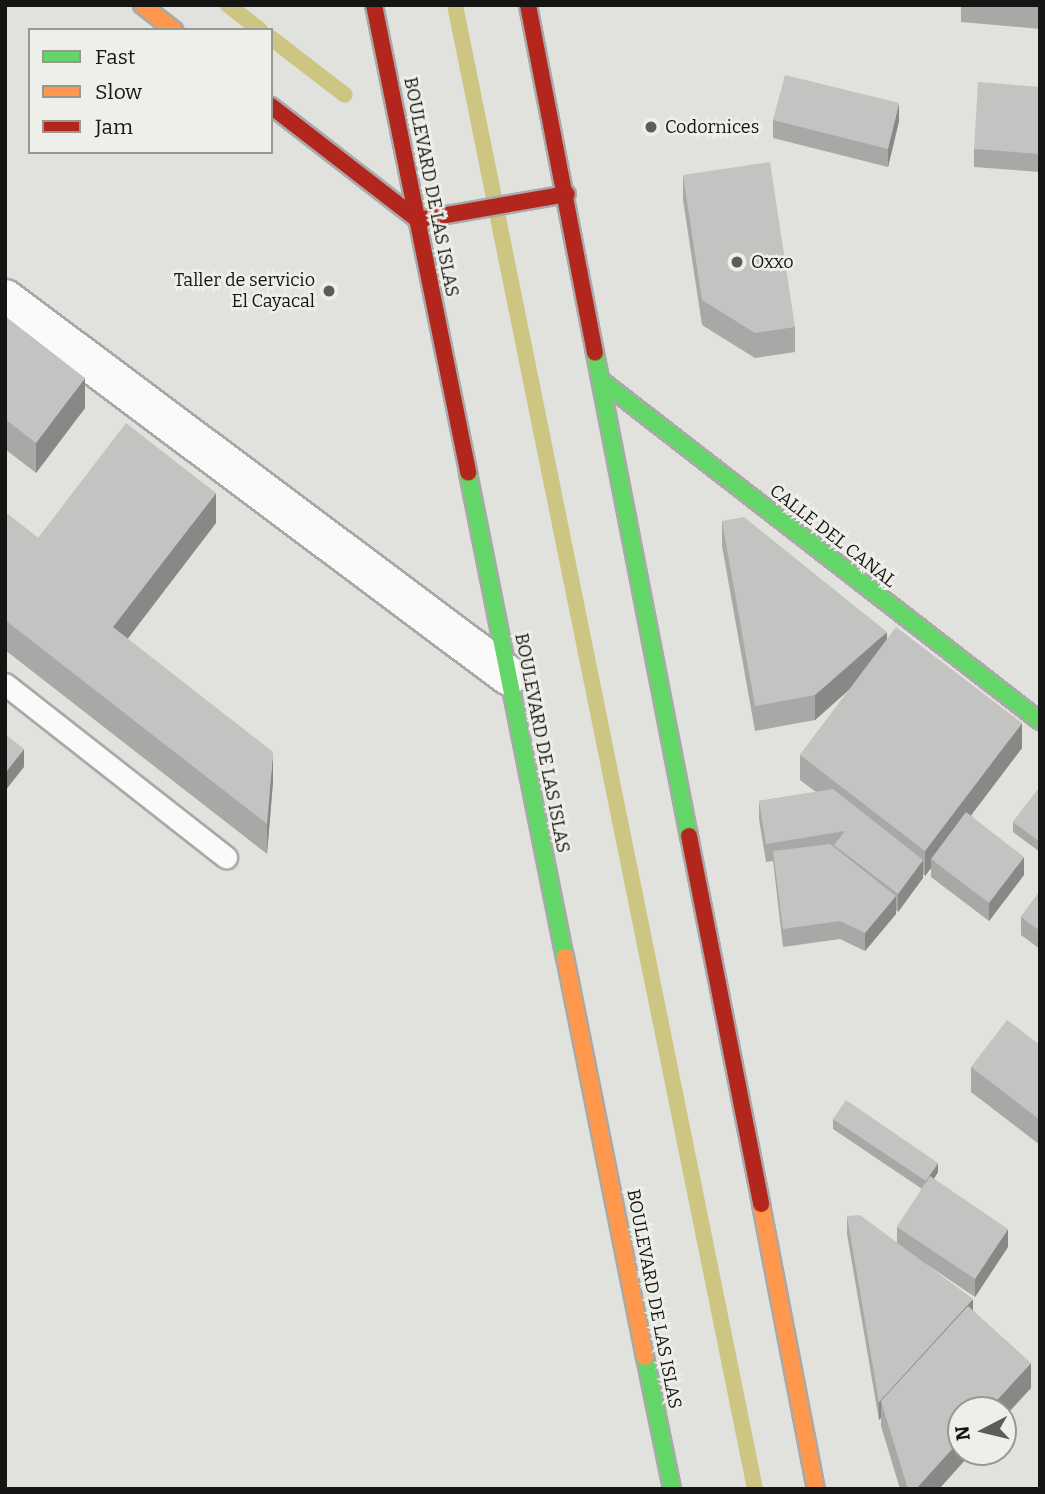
<!DOCTYPE html>
<html>
<head>
<meta charset="utf-8">
<style>
  body { margin:0 }
  #map { position:relative; width:1045px; height:1494px; overflow:hidden; background:#e1e1dd; font-family:Bitter,serif }
  div>[style] { position:absolute }
  [style*='--x'] { left:calc(var(--x)*1px); top:calc(var(--y)*1px); width:calc(var(--w)*1px); rotate:calc(var(--a)*1deg) }
  .stream>* { height:16px; margin:-8px; padding:0 8px; transform-origin:8px; border-radius:8px; background:#cdc582 }
  .roads { filter:drop-shadow(2px 0 #a9a9a7) drop-shadow(-2px 0 #a9a9a7) drop-shadow(0 2px #a9a9a7) drop-shadow(0 -2px #a9a9a7) }
  .lane>* { height:21px; margin:-10.5px; padding:0 10.5px; transform-origin:10.5px; border-radius:10.5px; background:#fafafa }
  .street>* { height:38px; margin:-19px; padding:0 19px; transform-origin:19px; border-radius:19px; background:#fafafa }
  .fast>* { height:16px; margin:-8px; padding:0 8px; transform-origin:8px; border-radius:8px; background:#63d668 }
  .slow>* { height:16px; margin:-8px; padding:0 8px; transform-origin:8px; border-radius:8px; background:#ff974d }
  .jam>* { height:16px; margin:-8px; padding:0 8px; transform-origin:8px; border-radius:8px; background:#b3261e }
  .wall>* { inset:0; background:#a8a8a6 }
  .shaded-wall>* { inset:0; background:#888887 }
  .building>* { inset:0; background:#c3c3c1 }
  .dots>* { width:19px; height:19px; translate:-50% -50%; box-sizing:border-box; border:4px solid #efefe9; border-radius:50% }
  span { translate:-50% -50%; white-space:nowrap; text-align:center; line-height:1.15; -webkit-text-stroke:5px #efefe9; paint-order:stroke }
  .poi-label { font-size:18px; color:#151513 }
  .left { translate:0 -50%; text-align:left }
  .right { translate:-100% -50%; text-align:right }
  .street-label { font-size:18px; color:#151513 }
  .frame { position:absolute; inset:0; border:7px solid #151513; pointer-events:none }
  .legend { position:absolute; left:28px; top:28px; width:245px; height:126px; box-sizing:border-box; background:#efefe9; border:2px solid #989893; margin:0; padding:9px 12px; list-style:none; font-size:21px; color:#151513 }
  .legend li { display:flex; align-items:center; gap:14px; height:35px }
  .legend b { width:35px; border:2px solid #989893 }
  .north { position:absolute; left:947px; top:1396px; width:70px; height:70px; box-sizing:border-box; background:#efefe9; border:2px solid #989893; border-radius:50%; rotate:263deg; font-size:19px; font-weight:700; line-height:28px; text-align:center; color:#151513 }
  .north::after { content:''; display:block; margin:auto; width:24px; height:32px; background:#5c5c5a; clip-path:polygon(50% 0,100% 100%,50% 72%,0 100%) }
</style>
</head>
<body>
<div id="map">
  <div class="stream">
    <div style="--x:228;--y:5;--w:41;--a:38"></div>
    <div style="--x:455;--y:5;--w:1514;--a:78.57"></div>
    <div style="--x:271;--y:38;--w:93;--a:37.6"></div>
  </div>
  <div class="roads">
    <div class="lane">
      <div style="--x:5;--y:684;--w:281;--a:38.1"></div>
    </div>
    <div class="street">
      <div style="--x:5;--y:299;--w:629;--a:36.8"></div>
    </div>
    <div class="fast">
      <div style="--x:595;--y:353;--w:492;--a:79"></div>
      <div style="--x:603;--y:382;--w:553;--a:37.8"></div>
      <div style="--x:468;--y:473;--w:494;--a:78.7"></div>
      <div style="--x:645;--y:1357;--w:135;--a:78.4"></div>
    </div>
    <div class="slow">
      <div style="--x:142;--y:5;--w:41;--a:38"></div>
      <div style="--x:565;--y:957;--w:408;--a:78.7"></div>
      <div style="--x:761;--y:1204;--w:290;--a:79.1"></div>
    </div>
    <div class="jam">
      <div style="--x:374;--y:5;--w:477;--a:78.6"></div>
      <div style="--x:528;--y:5;--w:354;--a:79.1"></div>
      <div style="--x:271;--y:106;--w:186;--a:37.8"></div>
      <div style="--x:418;--y:220;--w:151;--a:-9.9"></div>
      <div style="--x:689;--y:836;--w:375;--a:78.9"></div>
    </div>
  </div>
  <div class="wall">
    <div style="clip-path:polygon(961px 5px,1040px 5px,1040px 29px,961px 22px)"></div>
    <div style="clip-path:polygon(1040px 87px,1040px 172px,974px 167px,974px 149px)"></div>
    <div style="clip-path:polygon(773px 120px,899px 121px,888px 167px,773px 138px)"></div>
    <div style="clip-path:polygon(683px 175px,795px 327px,795px 352px,755px 358px,702px 325px,683px 200px)"></div>
    <div style="clip-path:polygon(5px 316px,85px 408px,36px 473px,5px 449px)"></div>
    <div style="clip-path:polygon(5px 512px,38px 538px,216px 523px,127px 639px,273px 782px,267px 854px,5px 650px)"></div>
    <div style="clip-path:polygon(722px 521px,887px 640px,1022px 748px,971px 815px,1024px 875px,989px 921px,931px 877px,931px 868px,925px 876px,923px 874px,923px 878px,898px 912px,896px 910px,896px 914px,865px 951px,840px 939px,783px 947px,773px 861px,766px 862px,759px 819px,759px 801px,816px 792px,800px 780px,800px 755px,849px 690px,815px 720px,755px 731px,722px 546px)"></div>
    <div style="clip-path:polygon(1040px 787px,1040px 852px,1013px 832px,1013px 822px)"></div>
    <div style="clip-path:polygon(1040px 891px,1040px 949px,1021px 935px,1021px 917px)"></div>
    <div style="clip-path:polygon(1040px 1045px,1040px 1145px,971px 1092px,971px 1067px)"></div>
    <div style="clip-path:polygon(833px 1119px,938px 1172px,934px 1179px,1008px 1247px,975px 1297px,926px 1264px,973px 1310px,1031px 1388px,939px 1489px,900px 1489px,881px 1426px,881px 1418px,879px 1420px,847px 1234px,847px 1216px,897px 1243px,897px 1227px,922px 1189px,833px 1129px)"></div>
  </div>
  <div class="shaded-wall">
    <div style="clip-path:polygon(899px 103px,899px 121px,888px 167px,888px 149px)"></div>
    <div style="clip-path:polygon(85px 378px,85px 408px,36px 473px,36px 443px)"></div>
    <div style="clip-path:polygon(216px 493px,216px 523px,113px 658px,113px 627px)"></div>
    <div style="clip-path:polygon(887px 632px,887px 656px,815px 720px,815px 695px)"></div>
    <div style="clip-path:polygon(1022px 723px,1022px 748px,935px 863px,931px 859px,931px 868px,925px 876px,925px 851px)"></div>
    <div style="clip-path:polygon(24px 749px,24px 767px,5px 791px,5px 773px)"></div>
    <div style="clip-path:polygon(273px 752px,273px 782px,267px 854px,267px 824px)"></div>
    <div style="clip-path:polygon(1024px 857px,1024px 875px,989px 921px,989px 903px)"></div>
    <div style="clip-path:polygon(923px 860px,923px 878px,898px 912px,898px 894px)"></div>
    <div style="clip-path:polygon(896px 896px,896px 914px,865px 951px,865px 933px)"></div>
    <div style="clip-path:polygon(938px 1163px,938px 1172px,926px 1191px,926px 1181px)"></div>
    <div style="clip-path:polygon(1008px 1229px,1008px 1247px,975px 1297px,975px 1279px)"></div>
    <div style="clip-path:polygon(973px 1299px,973px 1317px,881px 1401px,881px 1418px,879px 1420px,879px 1402px)"></div>
    <div style="clip-path:polygon(1031px 1363px,1031px 1388px,1003px 1418px,1003px 1410px,988px 1410px)"></div>
    <div style="clip-path:polygon(961px 1439px,961px 1452px,972px 1452px,939px 1489px,916px 1489px)"></div>
  </div>
  <div class="building">
    <div style="clip-path:polygon(785px 75px,899px 103px,888px 149px,773px 120px)"></div>
    <div style="clip-path:polygon(978px 82px,1040px 87px,1040px 154px,974px 149px)"></div>
    <div style="clip-path:polygon(770px 162px,795px 327px,755px 333px,702px 300px,683px 175px)"></div>
    <div style="clip-path:polygon(5px 316px,85px 378px,36px 443px,5px 419px)"></div>
    <div style="clip-path:polygon(126px 423px,216px 493px,113px 627px,273px 752px,267px 824px,5px 620px,5px 512px,38px 538px)"></div>
    <div style="clip-path:polygon(744px 517px,887px 632px,815px 695px,755px 706px,722px 521px)"></div>
    <div style="clip-path:polygon(896px 627px,1022px 723px,925px 851px,800px 755px)"></div>
    <div style="clip-path:polygon(5px 734px,24px 749px,5px 773px)"></div>
    <div style="clip-path:polygon(1040px 787px,1040px 842px,1013px 822px)"></div>
    <div style="clip-path:polygon(833px 789px,923px 860px,898px 894px,834px 845px,845px 831px,766px 844px,759px 801px)"></div>
    <div style="clip-path:polygon(966px 812px,1024px 857px,989px 903px,931px 859px)"></div>
    <div style="clip-path:polygon(830px 844px,896px 896px,865px 933px,840px 921px,783px 929px,773px 851px)"></div>
    <div style="clip-path:polygon(1040px 891px,1040px 931px,1021px 917px)"></div>
    <div style="clip-path:polygon(1007px 1020px,1040px 1045px,1040px 1120px,971px 1067px)"></div>
    <div style="clip-path:polygon(846px 1100px,938px 1163px,926px 1181px,833px 1119px)"></div>
    <div style="clip-path:polygon(930px 1176px,1008px 1229px,975px 1279px,897px 1227px)"></div>
    <div style="clip-path:polygon(860px 1215px,973px 1299px,879px 1402px,847px 1216px)"></div>
    <div style="clip-path:polygon(968px 1306px,1031px 1363px,988px 1410px,961px 1410px,961px 1439px,916px 1489px,908px 1489px,881px 1401px)"></div>
  </div>
  <div class="dots">
    <div style="left:651px;top:127px;background:#5c5c5a"></div>
    <div style="left:737px;top:262px;background:#5c5c5a"></div>
    <div style="left:329px;top:291px;background:#5c5c5a"></div>
  </div>
  <div class="poi-label">
    <span class="left" style="left:665px;top:127px">Codornices</span>
    <span class="left" style="left:751px;top:262px">Oxxo</span>
    <span class="right" style="left:315px;top:291px">Taller de servicio<br>El Cayacal</span>
  </div>
  <div class="street-label">
    <span style="left:431px;top:187px;rotate:79deg">BOULEVARD DE LAS ISLAS</span>
    <span style="left:833px;top:536px;rotate:38deg">CALLE DEL CANAL</span>
    <span style="left:542px;top:743px;rotate:79deg">BOULEVARD DE LAS ISLAS</span>
    <span style="left:654px;top:1299px;rotate:79deg">BOULEVARD DE LAS ISLAS</span>
  </div>
  <div class="frame"></div>
  <ul class="legend">
  <li><b style="height:9px;background:#63d668"></b>Fast</li>
  <li><b style="height:9px;background:#ff974d"></b>Slow</li>
  <li><b style="height:9px;background:#b3261e"></b>Jam</li>
  </ul>
  <div class="north">N</div>
</div>
</body>
</html>
